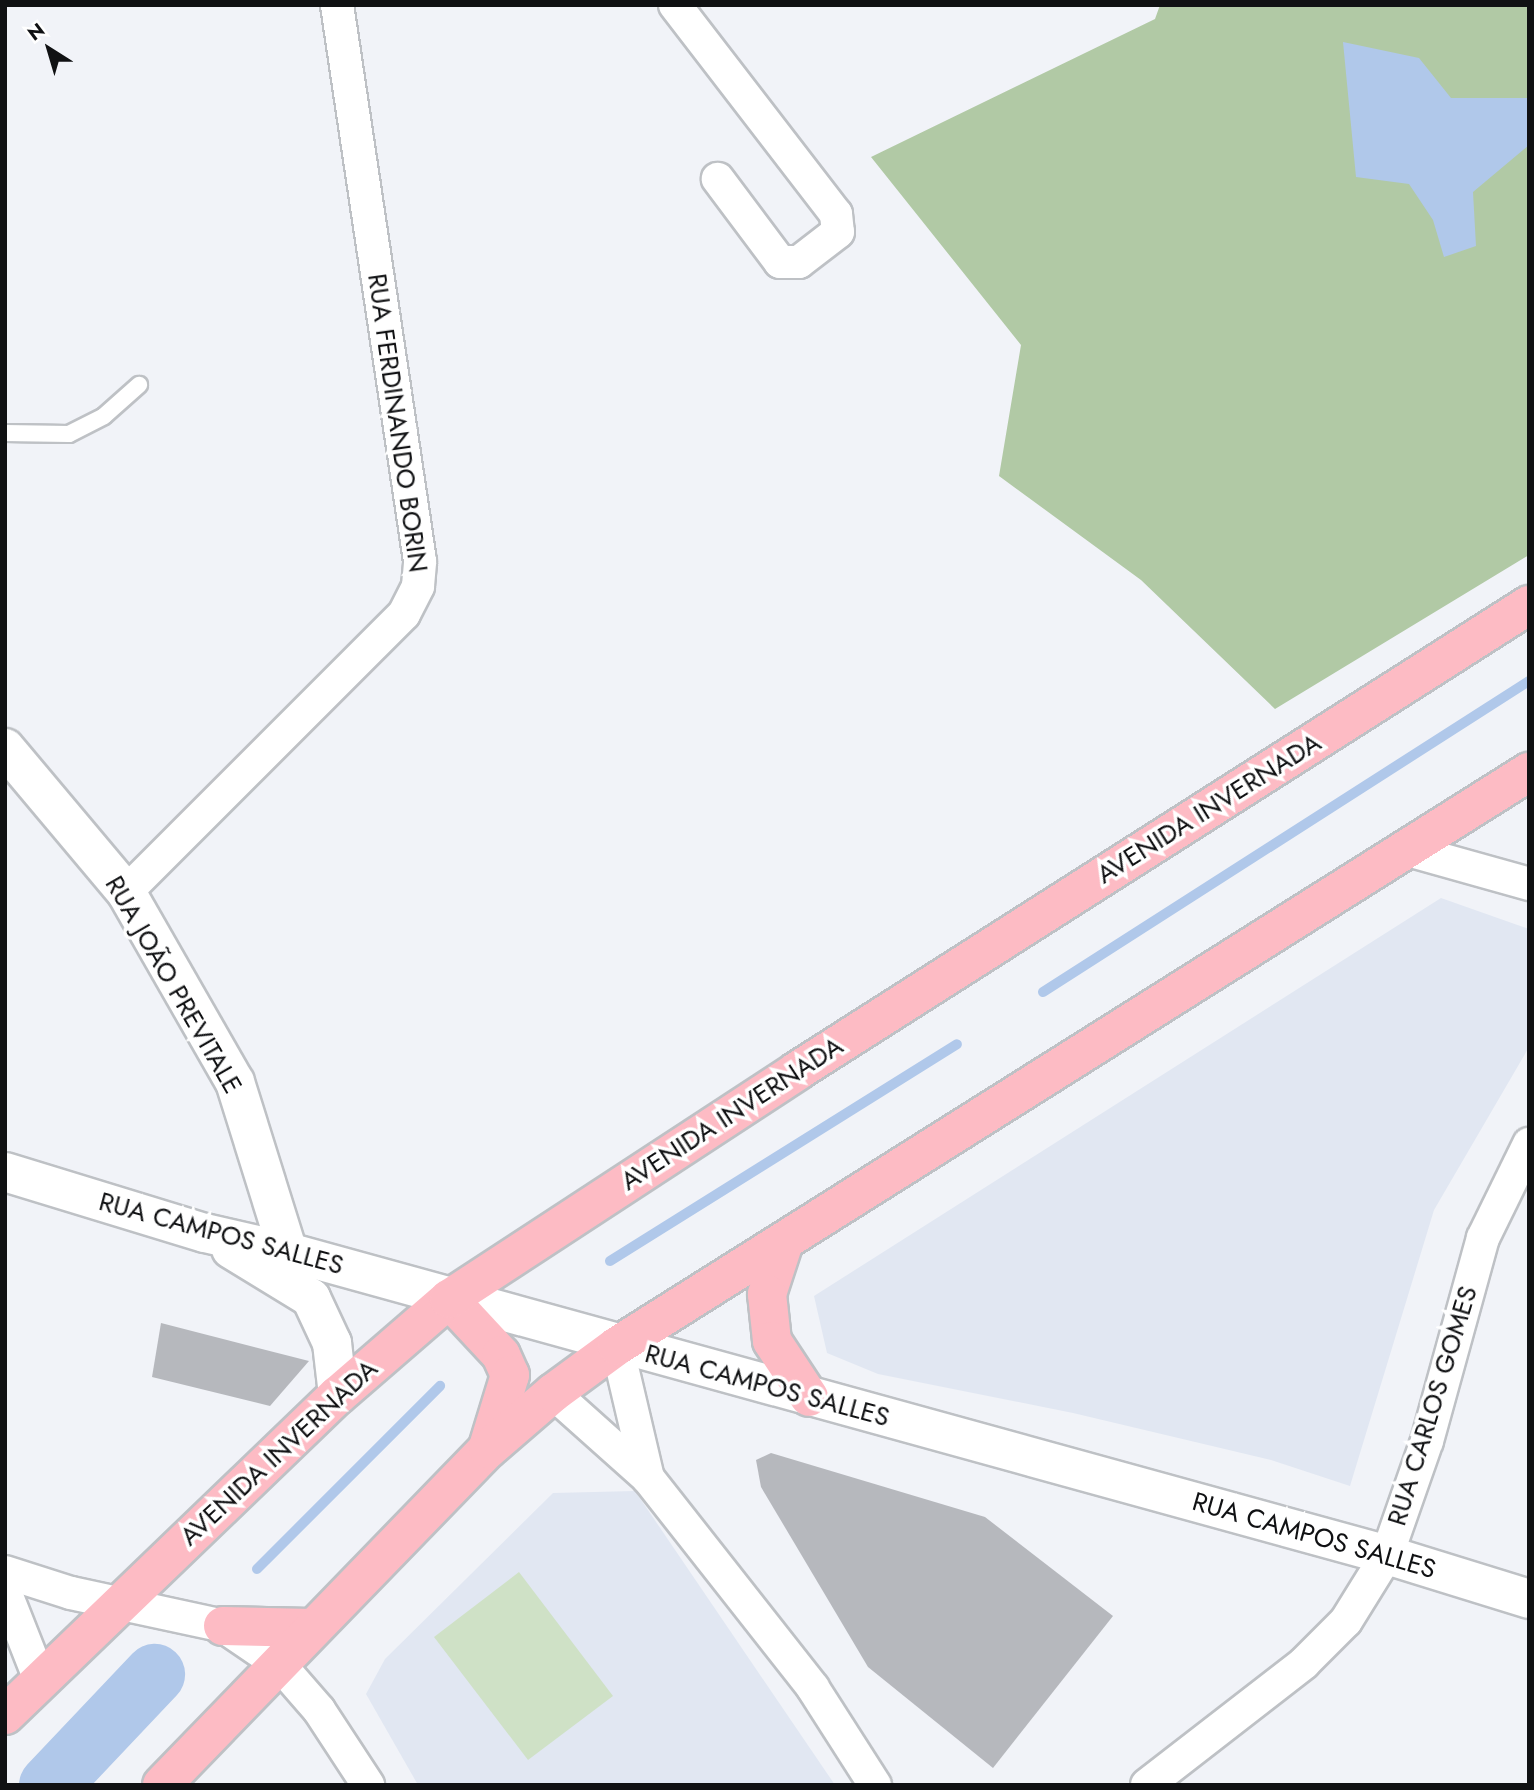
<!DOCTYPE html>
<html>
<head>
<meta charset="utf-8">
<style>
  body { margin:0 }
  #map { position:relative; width:1534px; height:1790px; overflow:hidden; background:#f1f3f8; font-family:Jost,sans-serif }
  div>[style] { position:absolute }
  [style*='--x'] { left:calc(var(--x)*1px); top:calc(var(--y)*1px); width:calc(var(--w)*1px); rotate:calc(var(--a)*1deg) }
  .built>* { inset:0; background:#e1e7f2 }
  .green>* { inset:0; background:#cfe1c6 }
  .forest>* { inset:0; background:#b1c9a5 }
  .water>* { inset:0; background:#b0c8ea }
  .stream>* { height:10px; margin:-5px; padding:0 5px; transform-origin:5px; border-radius:5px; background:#b0c8ea }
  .river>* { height:61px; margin:-30.5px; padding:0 30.5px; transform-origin:30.5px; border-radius:30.5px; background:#b0c8ea }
  .building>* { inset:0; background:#b6b8bd }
  .roads { filter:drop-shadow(2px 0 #bec1c5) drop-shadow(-2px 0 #bec1c5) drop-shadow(0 2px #bec1c5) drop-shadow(0 -2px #bec1c5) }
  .service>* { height:16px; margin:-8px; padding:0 8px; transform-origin:8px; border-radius:8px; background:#fff }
  .minor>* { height:32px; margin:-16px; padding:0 16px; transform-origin:16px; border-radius:16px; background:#fff }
  .secondary>* { height:38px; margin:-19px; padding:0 19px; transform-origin:19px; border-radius:19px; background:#fff }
  .primary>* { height:38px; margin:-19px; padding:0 19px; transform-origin:19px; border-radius:19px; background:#fdbbc4 }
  span { translate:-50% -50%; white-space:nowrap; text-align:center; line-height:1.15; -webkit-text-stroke:7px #fff; paint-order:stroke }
  .street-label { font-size:26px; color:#101113 }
  .frame { position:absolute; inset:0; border:7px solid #101113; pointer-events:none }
  .north { position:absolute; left:14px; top:14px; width:70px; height:70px; -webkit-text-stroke:5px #fff; paint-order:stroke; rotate:323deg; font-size:19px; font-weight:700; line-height:28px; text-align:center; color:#101113 }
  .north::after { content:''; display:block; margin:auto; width:24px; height:32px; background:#101113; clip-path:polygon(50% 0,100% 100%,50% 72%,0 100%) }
</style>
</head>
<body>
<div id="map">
  <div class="built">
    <div style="clip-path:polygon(1441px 898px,1529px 929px,1529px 1047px,1434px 1210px,1350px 1486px,1271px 1460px,1073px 1413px,878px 1374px,827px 1353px,814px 1296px)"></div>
    <div style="clip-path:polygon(635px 1491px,835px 1785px,418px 1785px,366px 1694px,385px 1659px,553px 1493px)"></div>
  </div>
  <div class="green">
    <div style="clip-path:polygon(519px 1572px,613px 1696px,528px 1760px,434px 1637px)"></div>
  </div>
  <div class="forest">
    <div style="clip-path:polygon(1160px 5px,1529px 5px,1529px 555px,1275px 709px,1141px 580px,999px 476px,1021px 345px,871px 157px,1155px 19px)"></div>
  </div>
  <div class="water">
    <div style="clip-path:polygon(1343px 42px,1419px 58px,1451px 98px,1529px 98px,1529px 145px,1473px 192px,1476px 246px,1444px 257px,1433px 220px,1409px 184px,1356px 177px)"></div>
  </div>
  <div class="stream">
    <div style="--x:1043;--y:992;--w:577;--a:-32.62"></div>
    <div style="--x:610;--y:1261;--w:409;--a:-32"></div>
    <div style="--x:257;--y:1569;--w:259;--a:-45"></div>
  </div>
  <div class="river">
    <div style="--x:49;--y:1785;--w:153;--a:-46.6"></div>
  </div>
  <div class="building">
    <div style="clip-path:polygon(161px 1323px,309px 1361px,270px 1406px,152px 1377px)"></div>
    <div style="clip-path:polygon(771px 1453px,985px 1517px,1113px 1616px,993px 1768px,868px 1667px,761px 1487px,756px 1460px)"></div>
  </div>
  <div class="roads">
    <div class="service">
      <div style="--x:5;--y:433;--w:64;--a:0.9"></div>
      <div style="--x:69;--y:434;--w:39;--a:-27"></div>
      <div style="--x:104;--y:416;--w:47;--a:-41.5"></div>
    </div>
    <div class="minor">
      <div style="--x:675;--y:5;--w:264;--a:52.4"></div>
      <div style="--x:836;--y:214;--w:18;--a:84"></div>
      <div style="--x:838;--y:232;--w:49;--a:142.4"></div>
      <div style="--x:799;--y:262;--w:19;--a:180"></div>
      <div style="--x:780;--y:262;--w:104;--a:-126.8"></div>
      <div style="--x:1404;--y:849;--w:130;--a:15.6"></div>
      <div style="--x:126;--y:892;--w:393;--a:-45"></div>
      <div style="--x:404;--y:614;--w:31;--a:-63"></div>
      <div style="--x:418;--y:586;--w:25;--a:-85"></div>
      <div style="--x:420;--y:561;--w:562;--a:-98.49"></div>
      <div style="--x:617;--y:1346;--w:136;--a:76.8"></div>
      <div style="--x:553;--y:1393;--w:127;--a:41.8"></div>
      <div style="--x:648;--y:1478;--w:267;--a:51.8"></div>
      <div style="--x:813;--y:1688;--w:115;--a:57.4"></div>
      <div style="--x:5;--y:1572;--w:69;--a:17.7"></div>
      <div style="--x:71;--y:1593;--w:156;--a:12.2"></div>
      <div style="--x:223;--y:1626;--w:68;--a:34.2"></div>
      <div style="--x:279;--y:1664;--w:61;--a:49"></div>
      <div style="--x:319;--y:1710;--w:90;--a:56.8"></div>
      <div style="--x:5;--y:1591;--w:96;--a:68.5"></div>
      <div style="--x:1147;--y:1785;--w:199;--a:-37.8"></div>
      <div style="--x:1304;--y:1663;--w:59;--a:-45"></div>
      <div style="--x:1346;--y:1621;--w:78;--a:-58.2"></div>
      <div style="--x:1387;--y:1555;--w:121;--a:-70.7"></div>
      <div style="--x:1427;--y:1441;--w:211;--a:-74.6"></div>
      <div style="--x:1483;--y:1238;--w:105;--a:-63.9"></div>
    </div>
    <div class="secondary">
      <div style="--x:5;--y:748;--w:188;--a:50"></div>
      <div style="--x:126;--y:892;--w:219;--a:60.2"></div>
      <div style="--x:235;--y:1082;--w:178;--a:72.7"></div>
      <div style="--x:5;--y:1172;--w:209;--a:17"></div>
      <div style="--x:205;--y:1233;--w:85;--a:12.9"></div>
      <div style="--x:288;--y:1252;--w:1140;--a:15.41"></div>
      <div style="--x:1387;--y:1555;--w:149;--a:17.2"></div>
      <div style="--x:231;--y:1249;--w:94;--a:31.5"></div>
      <div style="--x:311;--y:1298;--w:50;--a:65"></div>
      <div style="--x:332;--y:1343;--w:52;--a:83.4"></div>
    </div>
    <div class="primary">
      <div style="--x:784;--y:1242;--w:55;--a:108.1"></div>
      <div style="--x:767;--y:1294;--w:47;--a:83.9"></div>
      <div style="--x:772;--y:1341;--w:67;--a:56.5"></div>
      <div style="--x:449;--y:1299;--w:76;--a:47.1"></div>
      <div style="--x:501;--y:1355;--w:22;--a:66"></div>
      <div style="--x:510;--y:1375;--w:75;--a:107"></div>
      <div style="--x:223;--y:1626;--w:88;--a:1.3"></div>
      <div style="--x:5;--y:1715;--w:462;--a:-43.9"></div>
      <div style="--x:338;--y:1395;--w:147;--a:-40.9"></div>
      <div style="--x:449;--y:1299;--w:416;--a:-33.2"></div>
      <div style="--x:797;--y:1071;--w:868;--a:-32.48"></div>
      <div style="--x:162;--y:1785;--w:468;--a:-45.9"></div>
      <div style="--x:488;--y:1449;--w:86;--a:-40.7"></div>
      <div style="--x:553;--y:1393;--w:79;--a:-36.3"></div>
      <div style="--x:617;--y:1346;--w:1078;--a:-32.19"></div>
    </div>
  </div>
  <div class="street-label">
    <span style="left:397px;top:423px;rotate:82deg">RUA FERDINANDO BORIN</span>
    <span style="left:1209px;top:809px;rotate:-32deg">AVENIDA INVERNADA</span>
    <span style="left:173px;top:985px;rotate:60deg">RUA JOÃO PREVITALE</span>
    <span style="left:732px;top:1114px;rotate:-33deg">AVENIDA INVERNADA</span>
    <span style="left:221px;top:1234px;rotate:15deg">RUA CAMPOS SALLES</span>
    <span style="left:767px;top:1386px;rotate:15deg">RUA CAMPOS SALLES</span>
    <span style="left:1433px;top:1406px;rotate:-73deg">RUA CARLOS GOMES</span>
    <span style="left:279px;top:1453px;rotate:-43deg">AVENIDA INVERNADA</span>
    <span style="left:1314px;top:1536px;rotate:16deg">RUA CAMPOS SALLES</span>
  </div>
  <div class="frame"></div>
  <div class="north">N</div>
</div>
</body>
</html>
